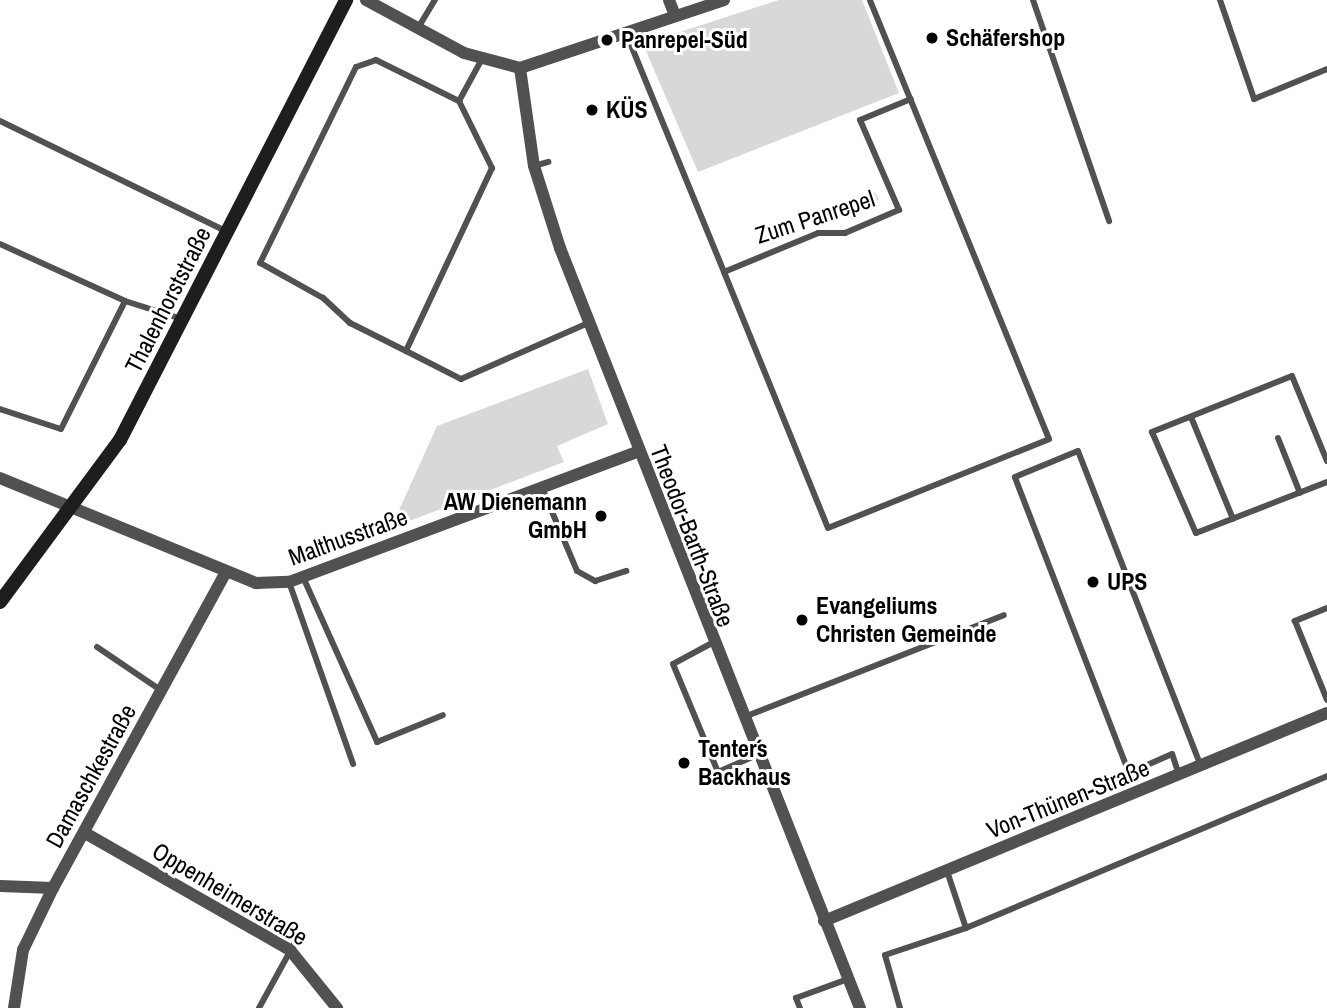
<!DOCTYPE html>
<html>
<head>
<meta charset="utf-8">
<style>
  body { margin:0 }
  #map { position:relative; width:1327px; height:1008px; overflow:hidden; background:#fff; font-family:"Archivo Narrow",sans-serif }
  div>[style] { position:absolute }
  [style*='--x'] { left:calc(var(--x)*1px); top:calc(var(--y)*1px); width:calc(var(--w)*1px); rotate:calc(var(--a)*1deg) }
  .green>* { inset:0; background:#d8d8d8 }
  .service>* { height:6px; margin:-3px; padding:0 3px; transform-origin:3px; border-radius:3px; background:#515151 }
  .minor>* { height:12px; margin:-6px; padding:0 6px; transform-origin:6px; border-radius:6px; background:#515151 }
  .secondary>* { height:14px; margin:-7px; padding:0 7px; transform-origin:7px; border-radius:7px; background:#1e1e1e }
  .dots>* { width:19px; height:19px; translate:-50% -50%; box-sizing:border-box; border:4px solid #fff; border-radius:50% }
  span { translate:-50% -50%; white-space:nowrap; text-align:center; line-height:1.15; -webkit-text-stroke:6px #fff; paint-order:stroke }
  .poi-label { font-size:24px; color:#000; font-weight:700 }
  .left { translate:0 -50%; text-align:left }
  .right { translate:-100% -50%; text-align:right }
  .street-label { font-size:24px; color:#000 }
</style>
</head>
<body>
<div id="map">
  <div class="green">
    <div style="clip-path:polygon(779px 0,862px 0,899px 93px,698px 172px,643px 44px)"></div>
    <div style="clip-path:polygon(875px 192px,879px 200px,837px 217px,834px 209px)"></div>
    <div style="clip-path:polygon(588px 369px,608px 424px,557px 446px,564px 462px,391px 528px,437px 426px)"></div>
  </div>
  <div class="service">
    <div style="--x:1033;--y:0;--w:234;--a:71"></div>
    <div style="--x:1220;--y:0;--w:105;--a:71"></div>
    <div style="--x:1254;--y:99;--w:79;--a:-22.3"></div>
    <div style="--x:418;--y:28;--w:33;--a:-59"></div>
    <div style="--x:626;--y:33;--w:258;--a:67.7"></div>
    <div style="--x:724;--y:272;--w:102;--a:-22.5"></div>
    <div style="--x:818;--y:233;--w:27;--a:0"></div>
    <div style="--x:845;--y:233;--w:59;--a:-23.1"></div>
    <div style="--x:899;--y:210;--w:98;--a:-113.4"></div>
    <div style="--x:860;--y:120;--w:55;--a:-22.4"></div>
    <div style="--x:459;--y:101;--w:75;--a:63.8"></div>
    <div style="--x:492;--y:168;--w:202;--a:115.2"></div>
    <div style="--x:406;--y:351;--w:63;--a:-153.4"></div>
    <div style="--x:350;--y:323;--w:37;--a:-137"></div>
    <div style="--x:323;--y:298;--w:72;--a:-150.9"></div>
    <div style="--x:260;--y:263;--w:218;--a:-63.9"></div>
    <div style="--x:356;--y:67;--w:21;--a:-19"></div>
    <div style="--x:376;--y:60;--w:93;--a:26.3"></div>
    <div style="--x:459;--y:101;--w:48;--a:-61.3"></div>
    <div style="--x:0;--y:121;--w:251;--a:26"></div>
    <div style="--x:534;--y:166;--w:15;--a:-16"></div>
    <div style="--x:0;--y:244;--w:137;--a:24.5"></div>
    <div style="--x:125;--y:301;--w:60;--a:17.5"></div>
    <div style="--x:724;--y:272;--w:276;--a:67.9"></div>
    <div style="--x:828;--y:528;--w:238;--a:-21.9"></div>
    <div style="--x:1049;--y:439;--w:474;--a:-112.2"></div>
    <div style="--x:406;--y:351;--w:62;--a:27"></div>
    <div style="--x:461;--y:379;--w:139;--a:-23.8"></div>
    <div style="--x:0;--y:409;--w:64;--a:18.2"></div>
    <div style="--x:61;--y:429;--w:143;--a:-63.4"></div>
    <div style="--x:1191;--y:417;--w:110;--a:67.6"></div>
    <div style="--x:1278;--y:438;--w:59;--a:68.2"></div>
    <div style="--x:1327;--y:461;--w:92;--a:-112.4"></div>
    <div style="--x:1292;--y:376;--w:151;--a:158.2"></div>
    <div style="--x:1152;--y:432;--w:110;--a:66.5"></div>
    <div style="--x:1196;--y:533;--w:141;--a:-21.3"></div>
    <div style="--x:542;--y:488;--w:90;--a:67.1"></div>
    <div style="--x:577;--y:571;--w:21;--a:29"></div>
    <div style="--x:595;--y:581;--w:33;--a:-18"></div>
    <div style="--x:303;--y:577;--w:181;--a:65.8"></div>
    <div style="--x:377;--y:742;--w:71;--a:-22.2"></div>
    <div style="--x:289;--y:582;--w:193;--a:70.6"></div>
    <div style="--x:1327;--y:608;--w:35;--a:158"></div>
    <div style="--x:1295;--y:621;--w:85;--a:67.9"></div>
    <div style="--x:712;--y:643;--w:44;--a:151.7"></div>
    <div style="--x:673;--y:664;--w:117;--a:67.4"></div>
    <div style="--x:718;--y:772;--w:43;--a:-23.6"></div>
    <div style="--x:97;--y:647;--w:78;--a:34.1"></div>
    <div style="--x:744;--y:717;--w:279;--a:-21.4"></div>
    <div style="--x:1179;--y:775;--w:22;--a:-108"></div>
    <div style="--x:1172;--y:754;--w:47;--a:156.2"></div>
    <div style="--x:1129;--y:773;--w:317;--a:-111.1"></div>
    <div style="--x:1015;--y:477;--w:68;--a:-22.4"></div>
    <div style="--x:1078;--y:451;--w:339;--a:68.7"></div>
    <div style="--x:947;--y:871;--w:60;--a:71.6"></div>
    <div style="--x:966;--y:928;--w:392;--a:-22.8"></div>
    <div style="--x:259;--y:1008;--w:83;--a:-61.3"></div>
    <div style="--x:800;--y:1008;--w:11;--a:-112"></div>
    <div style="--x:796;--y:998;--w:55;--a:-20.1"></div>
    <div style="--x:900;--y:1008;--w:55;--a:-105.8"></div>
    <div style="--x:885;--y:955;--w:85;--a:-18.4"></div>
  </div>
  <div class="minor">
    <div style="--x:366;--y:0;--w:111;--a:28.4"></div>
    <div style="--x:464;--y:53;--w:58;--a:15"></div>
    <div style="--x:520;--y:68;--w:215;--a:-18.4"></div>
    <div style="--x:669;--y:0;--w:17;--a:69"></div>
    <div style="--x:520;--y:68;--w:99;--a:81.9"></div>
    <div style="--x:534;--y:166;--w:86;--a:72.4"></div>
    <div style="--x:560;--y:248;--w:817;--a:68.46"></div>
    <div style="--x:0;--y:478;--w:277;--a:22.3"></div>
    <div style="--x:256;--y:583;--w:33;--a:-2"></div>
    <div style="--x:289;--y:582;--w:371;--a:-20.5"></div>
    <div style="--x:85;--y:833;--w:236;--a:29.7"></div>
    <div style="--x:290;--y:950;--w:75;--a:51"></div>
    <div style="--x:0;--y:886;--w:53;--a:2.2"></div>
    <div style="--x:824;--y:921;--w:544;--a:-22.47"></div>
    <div style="--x:14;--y:1008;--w:59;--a:-81.2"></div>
    <div style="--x:23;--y:950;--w:69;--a:-64.2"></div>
    <div style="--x:53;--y:888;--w:360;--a:-61.3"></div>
  </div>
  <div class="secondary">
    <div style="--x:0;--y:602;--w:202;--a:-53.5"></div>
    <div style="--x:120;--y:440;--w:495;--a:-62.8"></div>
  </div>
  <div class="dots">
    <div style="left:932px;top:38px;background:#000"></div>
    <div style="left:607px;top:40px;background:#000"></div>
    <div style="left:592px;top:110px;background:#000"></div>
    <div style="left:601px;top:516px;background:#000"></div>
    <div style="left:1093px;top:582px;background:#000"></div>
    <div style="left:802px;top:620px;background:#000"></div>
    <div style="left:684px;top:763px;background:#000"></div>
  </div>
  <div class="poi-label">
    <span class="left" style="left:946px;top:38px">Schäfershop</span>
    <span class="left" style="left:621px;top:40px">Panrepel-Süd</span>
    <span class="left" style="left:606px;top:110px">KÜS</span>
    <span class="right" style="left:587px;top:516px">AW Dienemann<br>GmbH</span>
    <span class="left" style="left:1107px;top:582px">UPS</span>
    <span class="left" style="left:816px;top:620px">Evangeliums<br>Christen Gemeinde</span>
    <span class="left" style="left:698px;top:763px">Tenter´s<br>Backhaus</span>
  </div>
  <div class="street-label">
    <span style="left:815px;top:217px;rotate:-18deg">Zum Panrepel</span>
    <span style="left:168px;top:300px;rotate:-63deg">Thalenhorststraße</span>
    <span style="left:692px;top:536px;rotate:69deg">Theodor-Barth-Straße</span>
    <span style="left:348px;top:537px;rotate:-20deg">Malthusstraße</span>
    <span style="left:91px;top:776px;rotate:-61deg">Damaschkestraße</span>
    <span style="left:1068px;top:799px;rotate:-22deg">Von-Thünen-Straße</span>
    <span style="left:230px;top:894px;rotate:31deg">Oppenheimerstraße</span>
  </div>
</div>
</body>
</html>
